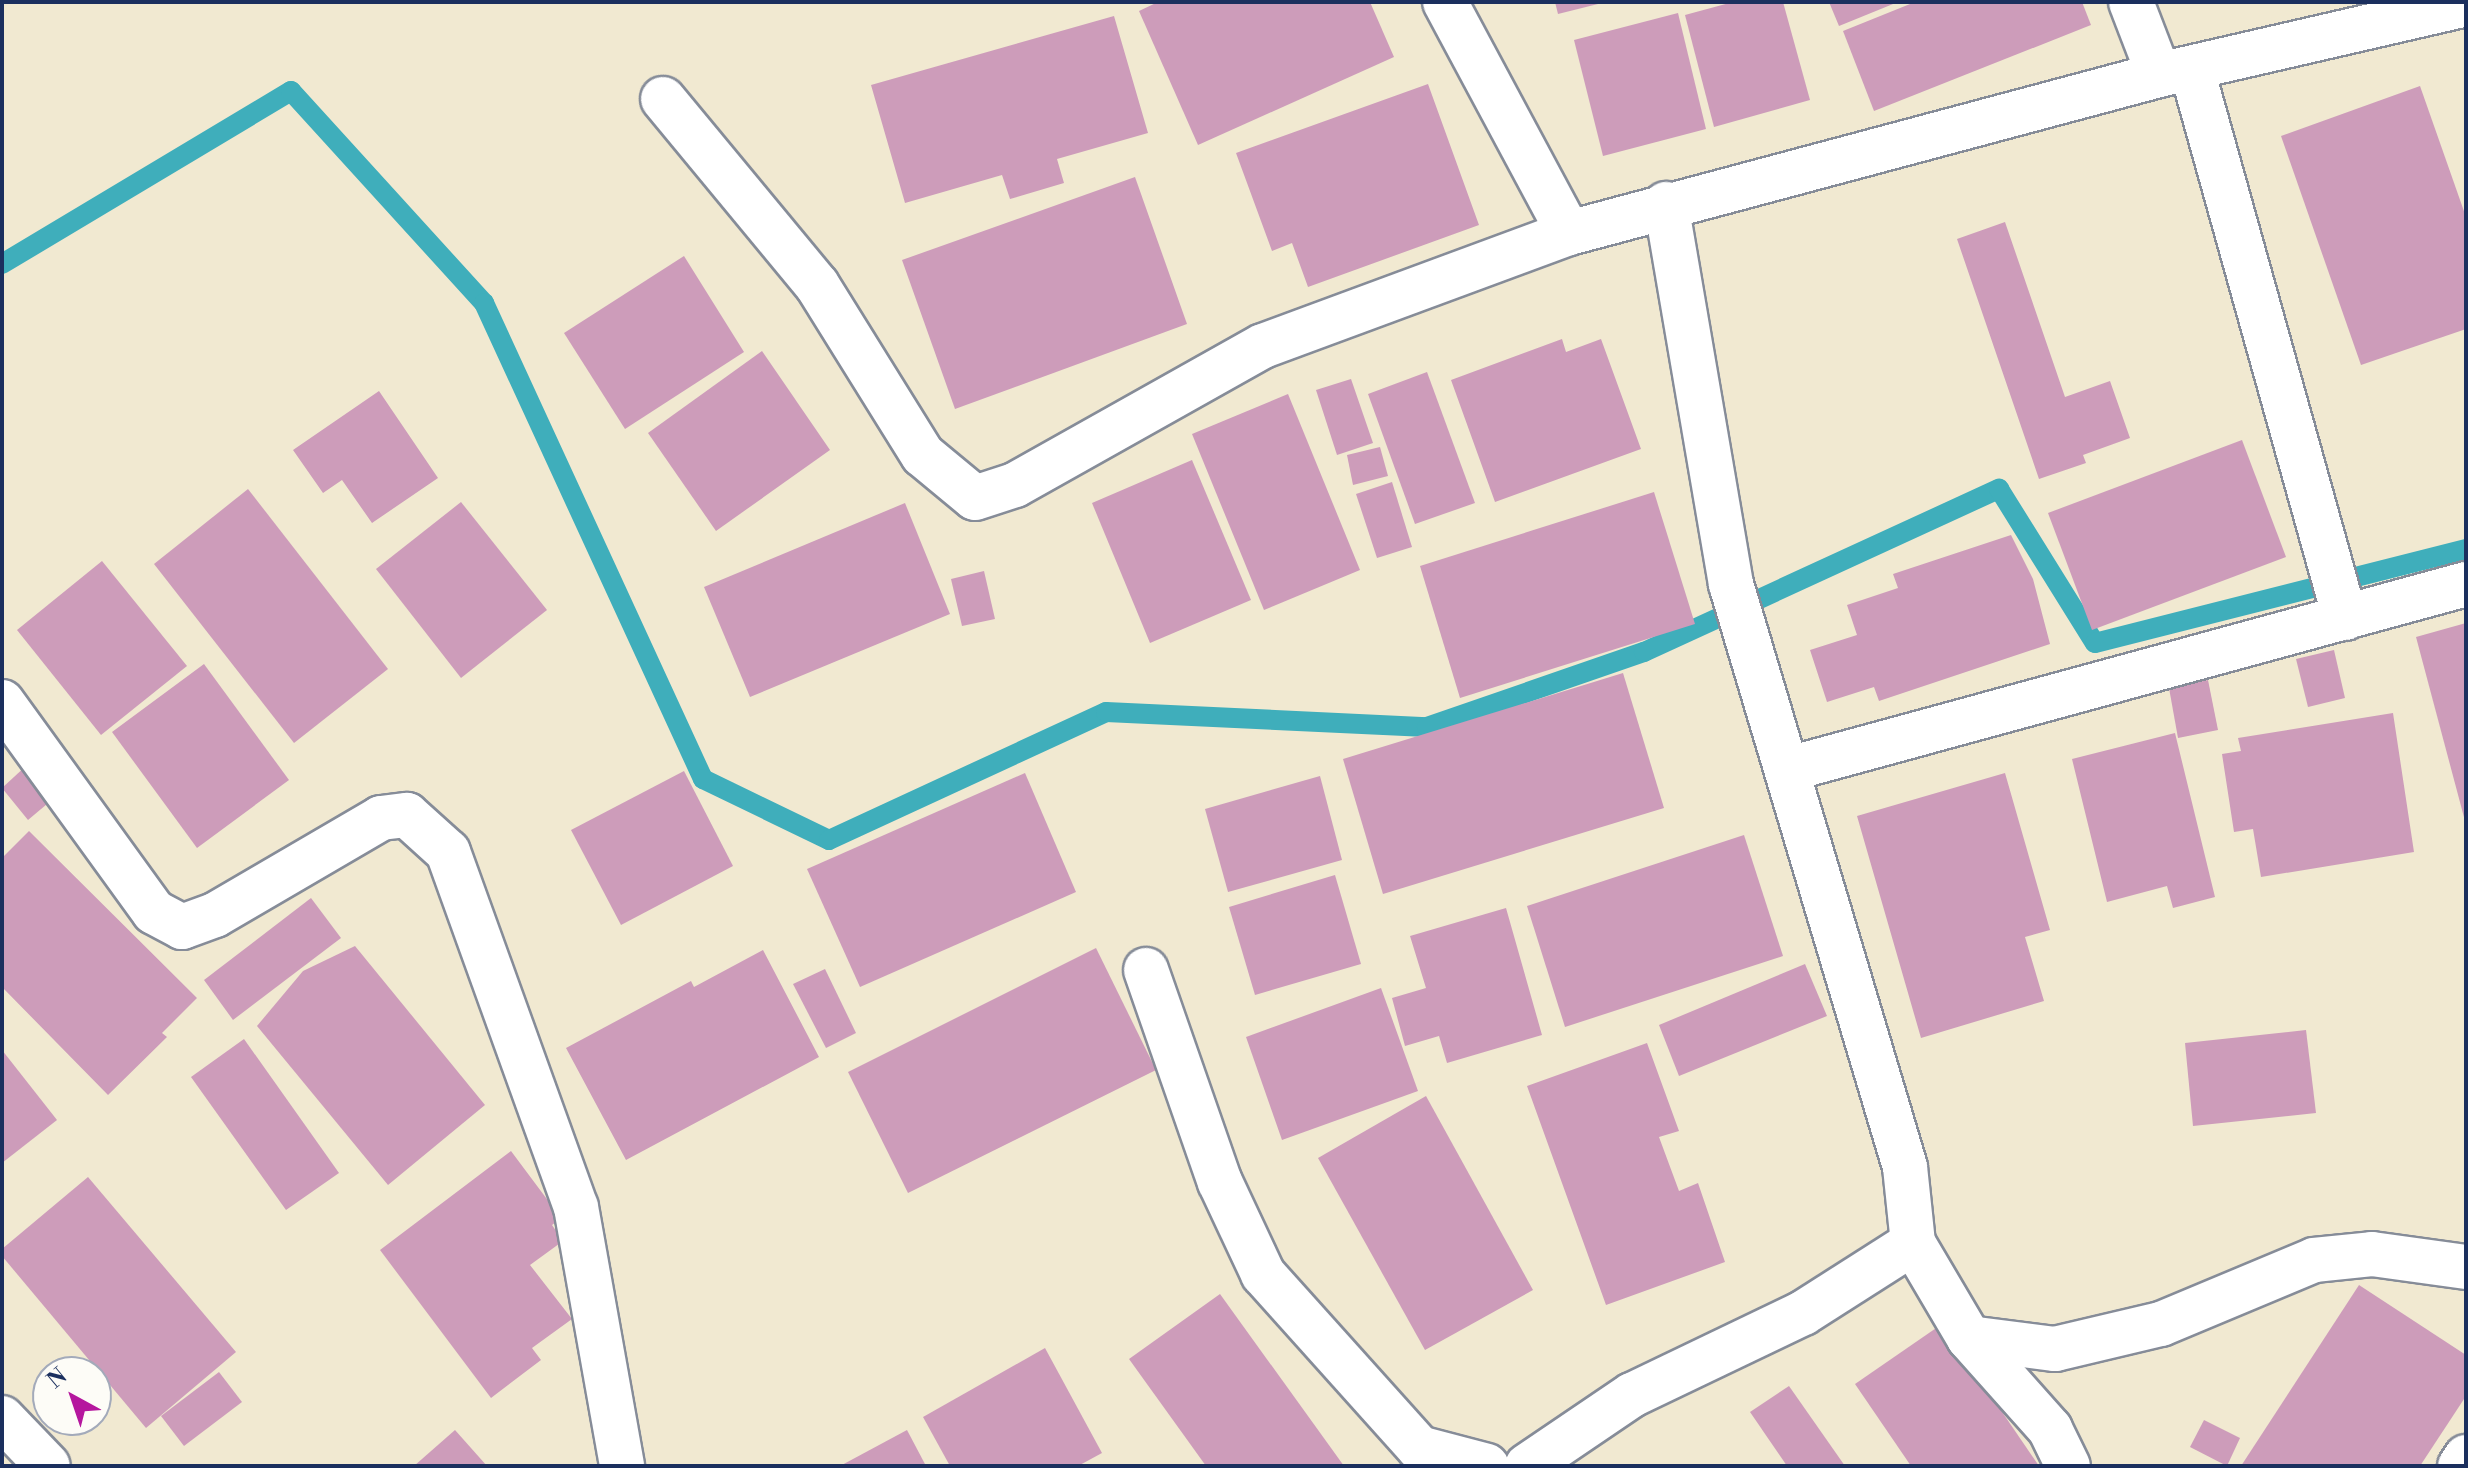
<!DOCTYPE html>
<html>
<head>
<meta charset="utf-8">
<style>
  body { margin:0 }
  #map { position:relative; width:2468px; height:1468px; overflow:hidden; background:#f1e9d1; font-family:"Libre Bodoni",serif }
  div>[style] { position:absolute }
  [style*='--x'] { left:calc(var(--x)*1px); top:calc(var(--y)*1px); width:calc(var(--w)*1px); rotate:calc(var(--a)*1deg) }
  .stream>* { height:20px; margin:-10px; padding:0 10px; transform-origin:10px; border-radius:10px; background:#3faebb }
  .building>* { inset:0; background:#cd9cba }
  .roads { filter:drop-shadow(2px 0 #868c98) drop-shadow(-2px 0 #868c98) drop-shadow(0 2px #868c98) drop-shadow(0 -2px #868c98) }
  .minor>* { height:44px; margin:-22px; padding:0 22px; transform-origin:22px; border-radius:22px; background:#fff }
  span { translate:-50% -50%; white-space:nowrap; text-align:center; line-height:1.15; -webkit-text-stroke:8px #fdfcf7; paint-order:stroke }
  .frame { position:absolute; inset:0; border:4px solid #1b2f5e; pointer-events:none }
  .north { position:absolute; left:32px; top:1356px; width:80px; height:80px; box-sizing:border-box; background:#fdfcf7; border:2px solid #a3aaba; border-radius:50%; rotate:320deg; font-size:22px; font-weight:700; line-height:32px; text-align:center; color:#1b2f5e }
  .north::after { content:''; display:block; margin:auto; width:28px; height:36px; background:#b5179e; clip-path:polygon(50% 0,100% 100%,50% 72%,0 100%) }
</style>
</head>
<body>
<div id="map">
  <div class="stream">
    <div style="--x:2;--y:264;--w:337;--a:-30.9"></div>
    <div style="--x:291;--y:91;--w:287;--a:47.7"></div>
    <div style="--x:484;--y:303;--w:524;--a:65.29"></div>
    <div style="--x:703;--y:779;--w:140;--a:25.8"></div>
    <div style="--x:829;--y:840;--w:305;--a:-24.8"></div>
    <div style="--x:1106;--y:712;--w:321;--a:2.7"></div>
    <div style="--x:1427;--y:727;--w:230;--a:-19.1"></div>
    <div style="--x:1644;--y:652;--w:391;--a:-24.7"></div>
    <div style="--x:1999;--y:489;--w:181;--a:58.1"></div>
    <div style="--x:2095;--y:643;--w:383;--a:-14.2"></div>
  </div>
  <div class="building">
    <div style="clip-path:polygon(1158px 2px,1370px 2px,1394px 57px,1198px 145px,1139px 11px)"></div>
    <div style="clip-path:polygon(1555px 2px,1602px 2px,1602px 3px,1558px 14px)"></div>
    <div style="clip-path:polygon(1733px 2px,1783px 2px,1810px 100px,1714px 127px,1685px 15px)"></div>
    <div style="clip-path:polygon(1829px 2px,1898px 2px,1839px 26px)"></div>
    <div style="clip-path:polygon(1915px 2px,2082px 2px,2091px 25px,1874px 111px,1843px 31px)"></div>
    <div style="clip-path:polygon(1678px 13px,1706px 129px,1603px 156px,1574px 40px)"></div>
    <div style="clip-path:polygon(1114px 16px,1148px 133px,1057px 159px,1064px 183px,1010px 199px,1002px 175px,905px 203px,871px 85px)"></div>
    <div style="clip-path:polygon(1428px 84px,1479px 225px,1308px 287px,1292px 243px,1272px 251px,1236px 153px)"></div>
    <div style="clip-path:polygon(2420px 86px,2466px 217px,2466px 329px,2361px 365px,2281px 136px)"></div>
    <div style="clip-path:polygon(1135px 177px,1187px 324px,955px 409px,902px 260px)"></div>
    <div style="clip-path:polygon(2005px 222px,2065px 397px,2110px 381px,2130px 438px,2083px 455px,2086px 463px,2039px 479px,1957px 239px)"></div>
    <div style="clip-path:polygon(684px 256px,744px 352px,625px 429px,564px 333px)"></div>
    <div style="clip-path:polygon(1562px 339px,1566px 352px,1601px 339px,1641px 449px,1495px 502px,1451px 380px)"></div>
    <div style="clip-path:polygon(762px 351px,830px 450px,716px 531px,648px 433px)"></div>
    <div style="clip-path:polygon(1427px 372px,1475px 503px,1415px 524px,1368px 394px)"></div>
    <div style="clip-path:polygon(1351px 379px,1373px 443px,1337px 455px,1316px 390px)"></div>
    <div style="clip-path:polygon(379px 391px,438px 478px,372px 523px,342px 480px,323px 493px,293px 450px)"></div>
    <div style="clip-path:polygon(1288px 394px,1360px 570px,1264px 610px,1192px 434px)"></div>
    <div style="clip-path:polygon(2242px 440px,2286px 557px,2092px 630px,2048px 513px)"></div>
    <div style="clip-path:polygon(1380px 447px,1388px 476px,1353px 485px,1347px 455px)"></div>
    <div style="clip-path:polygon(1192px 460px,1251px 600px,1150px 643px,1092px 503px)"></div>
    <div style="clip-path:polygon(1392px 482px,1412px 547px,1377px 558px,1356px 494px)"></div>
    <div style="clip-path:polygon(248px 489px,388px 669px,294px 743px,154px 564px)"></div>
    <div style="clip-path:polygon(1654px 492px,1695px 624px,1460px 698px,1420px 566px)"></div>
    <div style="clip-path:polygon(461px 502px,547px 610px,461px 678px,376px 569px)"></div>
    <div style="clip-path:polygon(905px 503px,950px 614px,750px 697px,704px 587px)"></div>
    <div style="clip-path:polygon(2011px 535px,2033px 579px,2050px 644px,1879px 701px,1874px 687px,1827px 702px,1810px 650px,1857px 635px,1847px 605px,1898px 588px,1893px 574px)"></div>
    <div style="clip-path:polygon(102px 561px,187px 666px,101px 735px,17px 630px)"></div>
    <div style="clip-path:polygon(984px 571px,995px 619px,962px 626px,951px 579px)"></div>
    <div style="clip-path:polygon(2466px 623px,2466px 821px,2465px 821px,2416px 637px)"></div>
    <div style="clip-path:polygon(2334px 650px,2345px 698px,2308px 707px,2296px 659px)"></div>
    <div style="clip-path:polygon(204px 664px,289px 780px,197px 848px,112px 732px)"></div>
    <div style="clip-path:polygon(1623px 673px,1664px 808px,1383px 894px,1343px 759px)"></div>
    <div style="clip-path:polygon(2208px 680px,2218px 730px,2178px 738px,2169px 688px)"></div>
    <div style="clip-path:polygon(2393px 713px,2414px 852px,2261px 877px,2253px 829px,2234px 832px,2222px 754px,2241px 751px,2238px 738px)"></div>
    <div style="clip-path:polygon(2175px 733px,2215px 897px,2173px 908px,2167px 886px,2107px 902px,2072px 759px)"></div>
    <div style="clip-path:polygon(27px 765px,53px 799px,28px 820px,2px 788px)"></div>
    <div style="clip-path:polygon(684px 771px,733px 866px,621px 925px,571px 830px)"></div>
    <div style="clip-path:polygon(1025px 773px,1076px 892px,860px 987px,807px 869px)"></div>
    <div style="clip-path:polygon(2005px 773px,2050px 930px,2025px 937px,2044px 1001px,1921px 1038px,1857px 816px)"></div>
    <div style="clip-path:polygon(1320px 776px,1342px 860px,1228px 892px,1205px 809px)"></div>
    <div style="clip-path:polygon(29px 831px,197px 998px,162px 1033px,167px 1037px,108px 1095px,2px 987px,2px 858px)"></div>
    <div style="clip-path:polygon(1744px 835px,1783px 956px,1565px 1027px,1527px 906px)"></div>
    <div style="clip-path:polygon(1335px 875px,1361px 964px,1255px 995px,1229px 907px)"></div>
    <div style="clip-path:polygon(311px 898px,341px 938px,233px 1020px,204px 980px)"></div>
    <div style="clip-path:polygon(1506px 908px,1542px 1035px,1447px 1063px,1439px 1036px,1405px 1046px,1392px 998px,1426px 988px,1410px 936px)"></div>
    <div style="clip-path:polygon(355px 946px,485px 1105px,388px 1185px,257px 1026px,303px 971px)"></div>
    <div style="clip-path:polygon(1096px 948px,1156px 1070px,908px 1193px,848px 1072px)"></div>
    <div style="clip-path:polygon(763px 950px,819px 1057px,626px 1160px,566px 1048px,691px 981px,694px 987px)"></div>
    <div style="clip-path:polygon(1805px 964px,1827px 1016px,1679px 1076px,1659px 1025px)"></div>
    <div style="clip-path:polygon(825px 969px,856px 1033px,826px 1048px,793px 984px)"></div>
    <div style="clip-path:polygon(1381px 988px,1418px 1091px,1282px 1140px,1246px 1037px)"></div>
    <div style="clip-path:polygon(2306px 1030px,2316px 1113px,2193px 1126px,2185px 1043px)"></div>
    <div style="clip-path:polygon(244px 1039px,339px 1173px,286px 1210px,191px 1077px)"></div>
    <div style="clip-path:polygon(1647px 1043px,1679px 1131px,1659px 1137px,1679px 1191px,1698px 1183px,1725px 1262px,1606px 1305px,1527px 1086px)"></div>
    <div style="clip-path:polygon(2px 1050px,57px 1120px,2px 1163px)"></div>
    <div style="clip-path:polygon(1426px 1096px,1533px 1290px,1425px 1350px,1318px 1158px)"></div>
    <div style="clip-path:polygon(511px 1151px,561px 1218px,552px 1225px,563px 1241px,530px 1265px,572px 1319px,532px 1348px,541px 1360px,491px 1398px,380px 1250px)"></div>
    <div style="clip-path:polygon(88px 1177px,236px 1352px,146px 1428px,2px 1256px,2px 1249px)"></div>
    <div style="clip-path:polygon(2359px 1285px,2466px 1355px,2466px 1396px,2420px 1466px,2241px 1466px)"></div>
    <div style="clip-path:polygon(1220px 1294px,1344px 1466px,1206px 1466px,1129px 1359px)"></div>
    <div style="clip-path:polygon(1942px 1324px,2039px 1466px,1911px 1466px,1855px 1384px)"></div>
    <div style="clip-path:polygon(1045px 1348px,1102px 1453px,1078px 1466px,950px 1466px,923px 1417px)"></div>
    <div style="clip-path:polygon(219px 1372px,242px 1402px,184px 1446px,161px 1416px)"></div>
    <div style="clip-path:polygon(1789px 1386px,1845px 1466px,1787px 1466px,1750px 1412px)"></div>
    <div style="clip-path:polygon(2204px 1420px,2240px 1438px,2227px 1466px,2190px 1447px)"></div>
    <div style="clip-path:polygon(455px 1430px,487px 1466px,414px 1466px)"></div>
    <div style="clip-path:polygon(907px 1430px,926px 1466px,840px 1466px)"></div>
  </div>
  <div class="roads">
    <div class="minor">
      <div style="--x:1445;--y:2;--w:262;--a:61.8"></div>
      <div style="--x:2131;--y:2;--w:78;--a:69"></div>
      <div style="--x:2192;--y:70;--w:569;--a:74.4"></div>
      <div style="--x:663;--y:99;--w:241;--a:50.4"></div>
      <div style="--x:817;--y:285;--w:200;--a:58.1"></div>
      <div style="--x:923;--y:455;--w:67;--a:39.6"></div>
      <div style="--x:975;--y:498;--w:42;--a:-18"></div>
      <div style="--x:1015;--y:485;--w:284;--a:-29.3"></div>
      <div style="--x:1263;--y:346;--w:326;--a:-20.3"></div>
      <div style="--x:1569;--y:233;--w:611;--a:-14.99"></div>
      <div style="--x:2159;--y:75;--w:315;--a:-13"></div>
      <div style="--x:1666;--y:204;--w:386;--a:80.3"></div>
      <div style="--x:1731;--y:584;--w:608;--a:73.38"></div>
      <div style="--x:1905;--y:1167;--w:76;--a:84"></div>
      <div style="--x:1913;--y:1243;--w:110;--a:59.5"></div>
      <div style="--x:1969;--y:1338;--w:122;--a:48.3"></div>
      <div style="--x:2050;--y:1429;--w:41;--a:64.1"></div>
      <div style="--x:2;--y:702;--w:259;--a:54.1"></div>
      <div style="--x:154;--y:912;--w:32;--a:28"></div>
      <div style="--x:182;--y:927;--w:35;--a:-20"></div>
      <div style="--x:215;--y:915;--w:192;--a:-30.3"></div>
      <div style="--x:381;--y:818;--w:26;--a:-7"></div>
      <div style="--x:407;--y:815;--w:55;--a:42.1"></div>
      <div style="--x:448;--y:852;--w:377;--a:70.2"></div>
      <div style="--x:576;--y:1207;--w:263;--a:79.9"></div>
      <div style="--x:1789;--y:769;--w:702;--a:-15.28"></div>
      <div style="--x:1146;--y:970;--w:225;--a:70.8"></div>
      <div style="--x:1220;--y:1182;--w:102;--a:64.9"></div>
      <div style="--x:1263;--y:1274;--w:234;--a:48.1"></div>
      <div style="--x:1419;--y:1448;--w:70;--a:14.8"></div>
      <div style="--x:1969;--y:1338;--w:87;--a:7.3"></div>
      <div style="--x:2055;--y:1349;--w:109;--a:-13.3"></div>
      <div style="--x:2161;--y:1324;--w:166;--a:-22.7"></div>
      <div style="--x:2314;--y:1260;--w:58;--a:-5.9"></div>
      <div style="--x:2372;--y:1254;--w:95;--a:7.9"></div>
      <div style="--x:2;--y:1418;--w:66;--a:46.2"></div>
      <div style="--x:1527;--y:1466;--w:127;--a:-34.1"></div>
      <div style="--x:1632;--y:1395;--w:190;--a:-25.6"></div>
      <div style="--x:1803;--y:1313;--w:130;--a:-32.5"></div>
      <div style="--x:2460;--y:1466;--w:11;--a:-56"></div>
    </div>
  </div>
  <div class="frame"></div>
  <div class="north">N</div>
</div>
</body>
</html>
